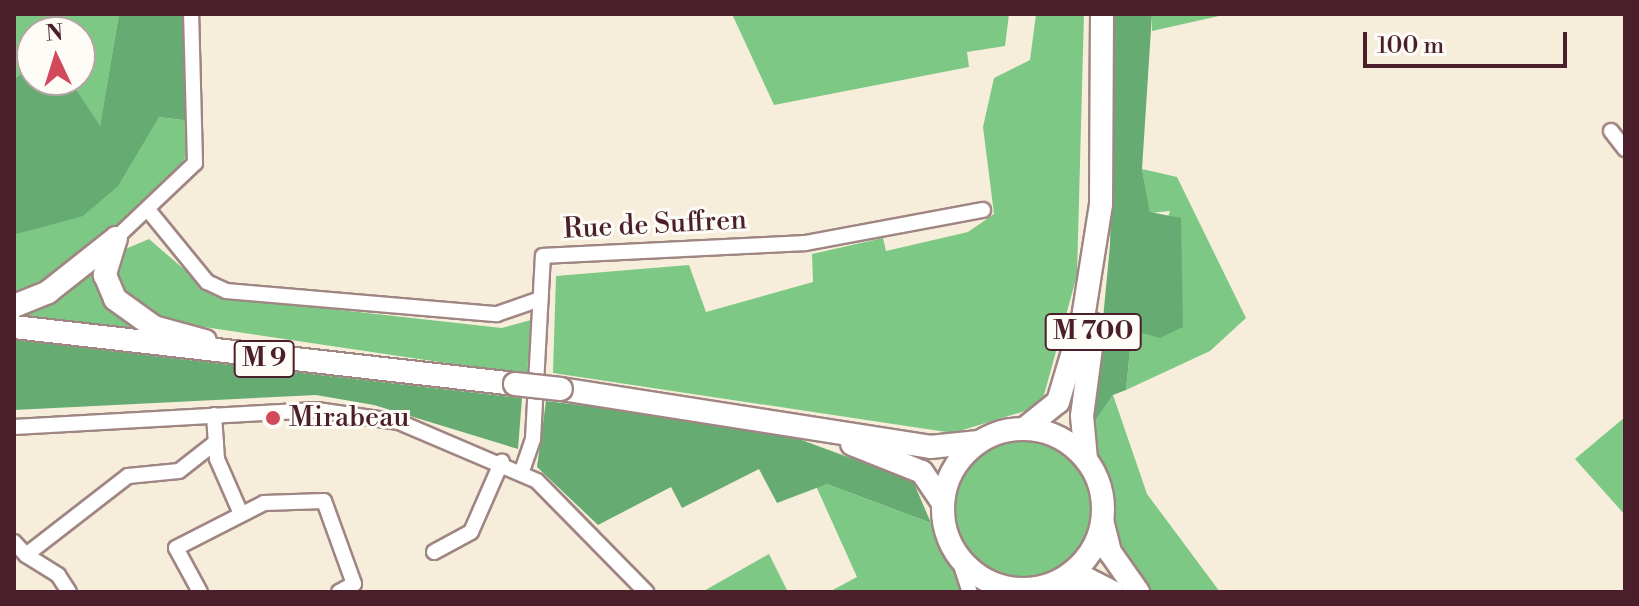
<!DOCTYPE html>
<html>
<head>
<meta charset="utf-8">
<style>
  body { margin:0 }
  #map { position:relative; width:1639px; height:606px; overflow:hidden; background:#f7eddb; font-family:"Libre Bodoni",serif }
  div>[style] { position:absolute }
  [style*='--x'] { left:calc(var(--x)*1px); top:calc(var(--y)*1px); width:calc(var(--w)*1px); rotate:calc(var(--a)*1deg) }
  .green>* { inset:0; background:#7ec885 }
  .round { border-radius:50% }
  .forest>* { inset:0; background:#66ac72 }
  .roads { filter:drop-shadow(2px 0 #a08683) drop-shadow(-2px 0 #a08683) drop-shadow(0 2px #a08683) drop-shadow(0 -2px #a08683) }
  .minor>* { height:14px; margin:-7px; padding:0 7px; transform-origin:7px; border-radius:7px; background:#fff }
  .highway>* { height:22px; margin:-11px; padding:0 11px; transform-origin:11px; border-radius:11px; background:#fff }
  .highway>.ring { margin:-11px; padding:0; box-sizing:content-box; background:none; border:22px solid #fff; border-radius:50% }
  .bridges { filter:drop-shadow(2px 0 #a08683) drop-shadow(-2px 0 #a08683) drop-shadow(0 2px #a08683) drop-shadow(0 -2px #a08683) }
  .highway-bridge>* { height:22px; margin:-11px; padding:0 11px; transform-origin:11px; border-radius:11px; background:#fff }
  .dots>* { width:22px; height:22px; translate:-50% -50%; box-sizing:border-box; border:4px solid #fdfcf7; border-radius:50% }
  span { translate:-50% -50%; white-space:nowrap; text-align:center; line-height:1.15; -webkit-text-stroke:6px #fdfcf7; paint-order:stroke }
  .shield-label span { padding:2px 6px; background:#fdfcf7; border:2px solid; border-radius:6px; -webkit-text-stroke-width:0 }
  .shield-label { font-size:26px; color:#4a1f2b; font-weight:700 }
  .street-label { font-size:28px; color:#4a1f2b }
  .poi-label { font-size:28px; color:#4a1f2b }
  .left { translate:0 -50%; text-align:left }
  .frame { position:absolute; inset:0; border:16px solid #4a1f2b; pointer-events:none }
  .north { position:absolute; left:16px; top:16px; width:80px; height:80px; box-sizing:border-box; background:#fdfcf7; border:2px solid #b5a4a5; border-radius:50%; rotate:356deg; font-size:22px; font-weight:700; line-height:32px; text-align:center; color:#4a1f2b }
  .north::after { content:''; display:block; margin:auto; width:28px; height:36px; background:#d1495b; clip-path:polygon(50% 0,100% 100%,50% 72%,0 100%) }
  .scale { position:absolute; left:1363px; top:32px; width:204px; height:36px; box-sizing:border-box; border:4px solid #4a1f2b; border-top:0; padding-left:10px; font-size:24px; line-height:28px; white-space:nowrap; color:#4a1f2b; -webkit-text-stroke:6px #fdfcf7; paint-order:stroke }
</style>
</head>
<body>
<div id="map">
  <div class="green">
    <div style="clip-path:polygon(14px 14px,119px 14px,100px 127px,70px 80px,80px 80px,80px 32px,32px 32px,32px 66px,14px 79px)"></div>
    <div style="clip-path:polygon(732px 14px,1009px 14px,1005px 46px,967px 52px,969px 67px,774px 105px)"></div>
    <div style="clip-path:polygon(1036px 14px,1084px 14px,1077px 275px,1041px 406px,953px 433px,553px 373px,556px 276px,689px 265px,706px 312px,813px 282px,812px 254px,883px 238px,886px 251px,968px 232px,994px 214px,983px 127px,994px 78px,1030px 60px)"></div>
    <div style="clip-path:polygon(1152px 14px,1228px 14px,1152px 31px)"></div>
    <div style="clip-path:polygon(159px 117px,191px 121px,189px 151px,175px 176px,85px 255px,14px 301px,14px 235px,83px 215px)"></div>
    <div style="clip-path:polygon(1142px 169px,1177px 177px,1246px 318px,1210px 351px,1126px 390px,1132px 330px,1170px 211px,1150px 213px)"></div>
    <div style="clip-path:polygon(149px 239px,208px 290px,241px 299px,502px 328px,531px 320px,527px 375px,157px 320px,116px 285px,116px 253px)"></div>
    <div style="clip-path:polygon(97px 264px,150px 335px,23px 317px,22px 314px)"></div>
    <div style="clip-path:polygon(1113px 395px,1147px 494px,1220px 592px,1151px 592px,1114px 542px,1093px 424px)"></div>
    <div style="clip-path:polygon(1625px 417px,1625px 515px,1575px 459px)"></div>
    <div class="round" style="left:952px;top:438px;width:142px;height:142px"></div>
    <div style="clip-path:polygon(827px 484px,931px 523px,964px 592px,829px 592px,857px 577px,816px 486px)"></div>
    <div style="clip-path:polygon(769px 554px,788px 592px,702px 592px)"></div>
  </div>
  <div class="forest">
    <div style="clip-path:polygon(119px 14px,182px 14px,191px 121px,159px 117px,118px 186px,83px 216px,14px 235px,14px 79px,32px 66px,32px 80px,70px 80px,100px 126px)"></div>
    <div style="clip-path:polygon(1115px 14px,1152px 14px,1142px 169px,1150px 212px,1181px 218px,1183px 327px,1160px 338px,1132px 330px,1126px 390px,1113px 395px,1093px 424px,1110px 245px)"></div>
    <div style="clip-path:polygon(14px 340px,522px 398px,518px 449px,374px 405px,316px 395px,14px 410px)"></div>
    <div style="clip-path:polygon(546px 401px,769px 428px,913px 481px,931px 523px,827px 484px,777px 503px,759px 469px,682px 508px,671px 487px,598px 525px,537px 467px)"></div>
  </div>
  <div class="roads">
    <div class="minor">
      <div style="--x:1611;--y:131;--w:23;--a:52"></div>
      <div style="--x:149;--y:211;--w:92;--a:50.8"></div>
      <div style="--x:207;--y:282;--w:21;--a:25"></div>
      <div style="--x:226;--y:291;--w:272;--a:4.9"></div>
      <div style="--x:497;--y:314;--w:46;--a:-19.2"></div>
      <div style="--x:116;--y:238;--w:109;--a:-43.5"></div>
      <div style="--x:195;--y:163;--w:149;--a:-91.5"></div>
      <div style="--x:214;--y:415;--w:44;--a:86.1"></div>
      <div style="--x:217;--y:459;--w:60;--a:66.4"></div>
      <div style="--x:14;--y:427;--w:303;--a:-3.2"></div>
      <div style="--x:317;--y:410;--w:83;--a:8.3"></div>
      <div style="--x:399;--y:422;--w:150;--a:23.1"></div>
      <div style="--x:537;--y:481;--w:156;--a:45.5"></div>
      <div style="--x:522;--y:471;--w:34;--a:-71"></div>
      <div style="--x:533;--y:439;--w:183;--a:-86.9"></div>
      <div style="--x:543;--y:256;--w:262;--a:-2.8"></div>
      <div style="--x:805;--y:243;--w:181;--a:-10.5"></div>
      <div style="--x:14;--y:542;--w:18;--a:47"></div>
      <div style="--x:26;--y:555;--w:129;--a:-37.8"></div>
      <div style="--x:128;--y:476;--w:51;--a:-5.6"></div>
      <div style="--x:179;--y:471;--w:47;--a:-38.1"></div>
      <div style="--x:434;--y:552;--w:42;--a:-28.4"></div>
      <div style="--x:471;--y:532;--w:77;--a:-66.4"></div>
      <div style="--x:26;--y:555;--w:38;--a:32"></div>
      <div style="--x:58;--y:575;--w:20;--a:57"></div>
      <div style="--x:958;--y:556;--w:38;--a:72"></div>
      <div style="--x:200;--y:592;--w:50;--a:-118.6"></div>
      <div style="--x:176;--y:548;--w:99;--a:-27.1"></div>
      <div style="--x:264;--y:503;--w:60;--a:-1.9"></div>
      <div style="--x:324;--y:501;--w:88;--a:70.1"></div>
      <div style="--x:354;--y:584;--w:17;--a:152"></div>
      <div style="--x:1012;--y:592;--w:10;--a:-17"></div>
    </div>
    <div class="highway">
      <div style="--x:116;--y:238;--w:39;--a:107"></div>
      <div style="--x:105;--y:275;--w:26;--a:67"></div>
      <div style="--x:115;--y:299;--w:48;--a:35.7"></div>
      <div style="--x:154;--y:327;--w:53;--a:15.4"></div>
      <div style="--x:14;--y:306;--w:37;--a:-22"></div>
      <div style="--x:48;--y:292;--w:85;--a:-38.3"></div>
      <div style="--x:14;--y:327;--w:504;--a:6.49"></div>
      <div style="--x:561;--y:389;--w:374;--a:8.9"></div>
      <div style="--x:930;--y:447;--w:49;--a:-5.8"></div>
      <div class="ring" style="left:943px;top:429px;width:138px;height:138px"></div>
      <div style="--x:1024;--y:429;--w:43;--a:-38.5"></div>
      <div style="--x:1058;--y:402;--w:88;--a:-73.4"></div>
      <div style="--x:1083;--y:318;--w:115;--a:-81"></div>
      <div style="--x:1101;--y:204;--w:190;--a:-89.7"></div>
      <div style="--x:852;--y:444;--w:75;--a:21.8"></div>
      <div style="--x:922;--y:472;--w:37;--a:56"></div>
      <div style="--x:1086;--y:459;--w:43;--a:-95.3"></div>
      <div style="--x:1082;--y:416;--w:92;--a:-82.5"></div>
      <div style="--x:1103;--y:524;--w:29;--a:76"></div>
      <div style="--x:1110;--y:552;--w:49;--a:55"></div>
      <div style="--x:1059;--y:581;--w:28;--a:-4"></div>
      <div style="--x:1087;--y:579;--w:28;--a:27"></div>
    </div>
  </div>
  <div class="bridges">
    <div class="highway-bridge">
      <div style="--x:515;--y:384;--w:46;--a:6.2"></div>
    </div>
  </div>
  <div class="dots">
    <div style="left:273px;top:418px;background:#d1495b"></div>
  </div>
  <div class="shield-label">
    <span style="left:1093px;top:332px">M 700</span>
    <span style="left:264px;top:359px">M 9</span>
  </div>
  <div class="street-label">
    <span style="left:655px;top:225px;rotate:-3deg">Rue de Suffren</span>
  </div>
  <div class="poi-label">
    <span class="left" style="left:289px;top:418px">Mirabeau</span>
  </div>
  <div class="frame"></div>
  <div class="north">N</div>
  <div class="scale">100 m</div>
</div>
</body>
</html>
